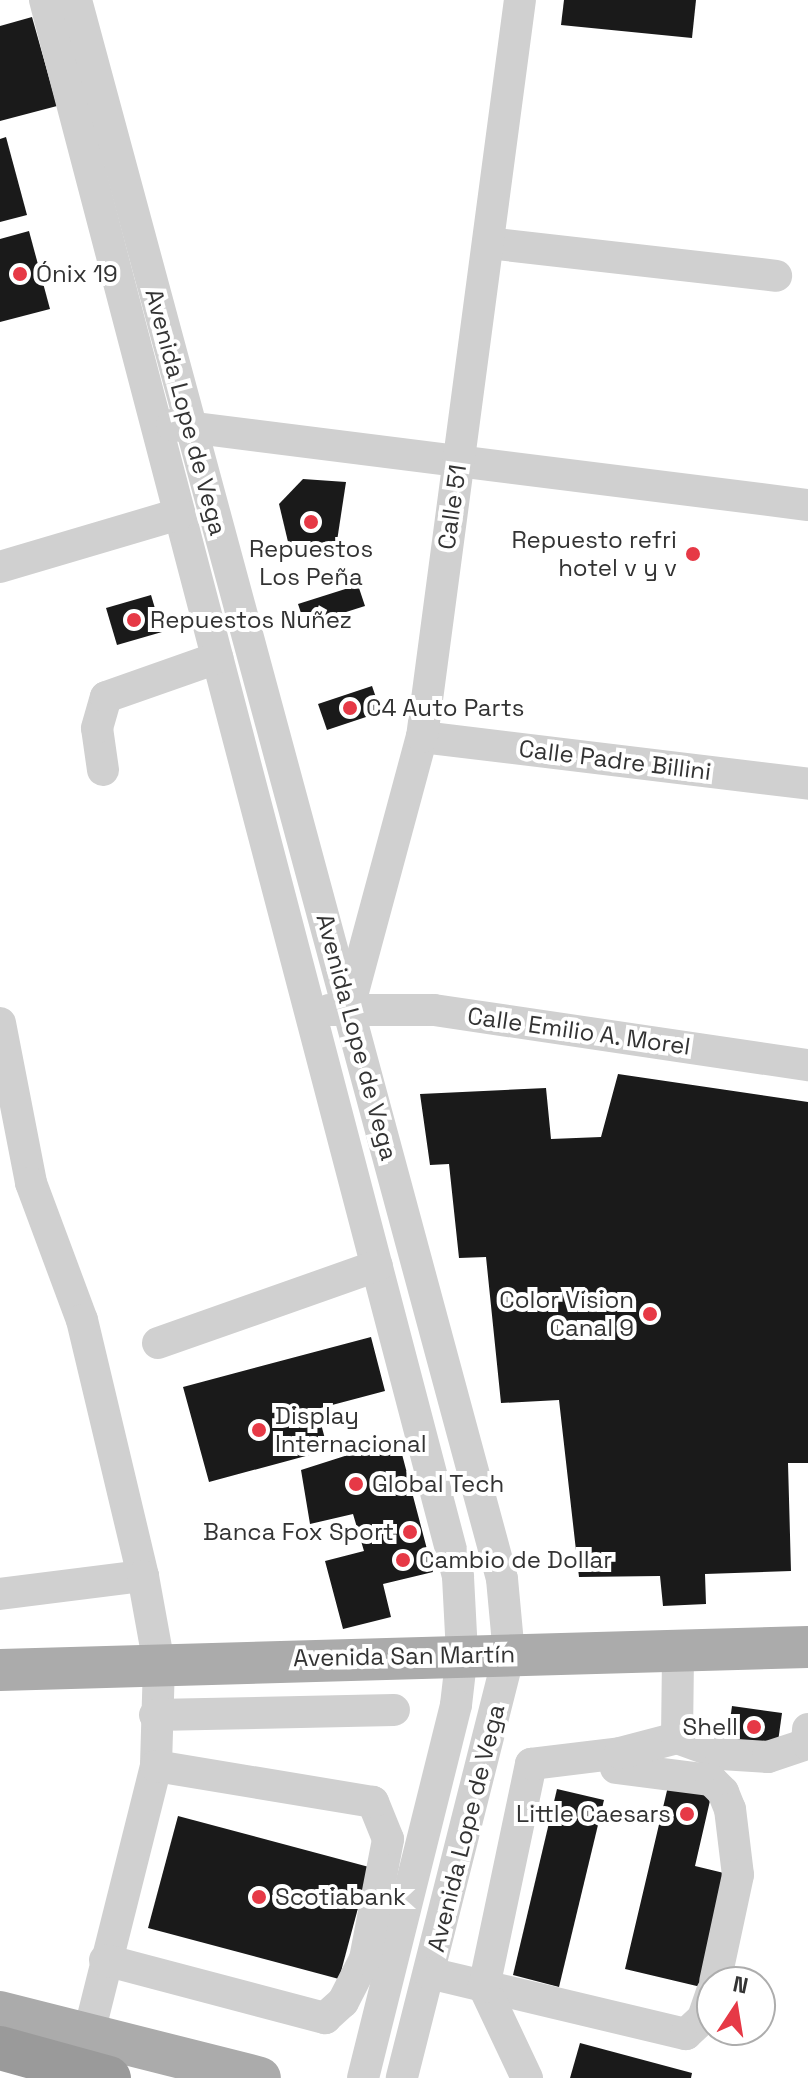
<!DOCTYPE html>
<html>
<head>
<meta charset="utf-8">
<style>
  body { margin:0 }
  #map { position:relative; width:808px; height:2078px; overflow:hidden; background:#fff; font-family:"Space Grotesk",sans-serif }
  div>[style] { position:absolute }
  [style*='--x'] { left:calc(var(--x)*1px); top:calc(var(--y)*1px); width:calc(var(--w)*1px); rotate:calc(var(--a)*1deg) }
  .building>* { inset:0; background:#1a1a1a }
  .minor>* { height:32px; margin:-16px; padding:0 16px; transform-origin:16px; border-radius:16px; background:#d0d0d0 }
  .major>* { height:42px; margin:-21px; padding:0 21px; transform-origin:21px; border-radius:21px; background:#ababab }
  .highway>* { height:44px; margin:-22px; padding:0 22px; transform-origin:22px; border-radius:22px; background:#9a9a9a }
  .dots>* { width:22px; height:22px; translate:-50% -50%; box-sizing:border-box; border:4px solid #fff; border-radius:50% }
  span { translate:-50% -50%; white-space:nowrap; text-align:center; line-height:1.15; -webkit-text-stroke:8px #fff; paint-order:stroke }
  .poi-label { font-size:24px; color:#333 }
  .left { translate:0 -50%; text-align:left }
  .right { translate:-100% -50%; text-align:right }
  .street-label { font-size:24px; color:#333 }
  .north { position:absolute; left:696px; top:1966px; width:80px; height:80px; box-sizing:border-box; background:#fff; border:2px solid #adadad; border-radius:50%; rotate:12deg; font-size:22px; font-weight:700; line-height:32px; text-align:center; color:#333 }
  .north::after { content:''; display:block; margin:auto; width:28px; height:36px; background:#e63946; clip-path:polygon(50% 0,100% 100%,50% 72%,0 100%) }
</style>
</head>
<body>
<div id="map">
  <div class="building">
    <div style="clip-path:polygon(564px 0,696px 0,692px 38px,561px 25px)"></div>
    <div style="clip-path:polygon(32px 17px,57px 106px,0 121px,0 26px)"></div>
    <div style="clip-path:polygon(6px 137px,27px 215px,0 222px,0 139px)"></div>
    <div style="clip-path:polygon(29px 231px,50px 309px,0 322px,0 239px)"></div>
    <div style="clip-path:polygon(303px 479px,346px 482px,337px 541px,289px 546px,279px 504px)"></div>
    <div style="clip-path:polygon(358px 585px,365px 606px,305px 625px,298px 604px)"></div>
    <div style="clip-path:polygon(151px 595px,162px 632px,117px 645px,106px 608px)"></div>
    <div style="clip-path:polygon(372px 686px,381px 712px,327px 730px,318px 704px)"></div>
    <div style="clip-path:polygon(618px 1074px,808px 1102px,808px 1463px,788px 1463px,791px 1571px,705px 1574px,706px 1604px,663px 1606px,660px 1576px,579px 1577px,559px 1400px,501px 1403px,486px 1257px,459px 1258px,449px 1164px,430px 1165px,420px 1094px,546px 1088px,551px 1139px,601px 1137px)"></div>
    <div style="clip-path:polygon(371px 1337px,385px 1391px,317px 1409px,328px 1450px,209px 1482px,183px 1387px)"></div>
    <div style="clip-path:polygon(398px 1439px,433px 1572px,383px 1584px,391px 1617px,343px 1629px,325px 1561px,364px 1551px,353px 1514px,310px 1524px,301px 1470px)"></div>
    <div style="clip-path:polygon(732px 1706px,782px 1713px,777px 1749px,727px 1742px)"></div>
    <div style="clip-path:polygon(669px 1782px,712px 1792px,695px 1866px,728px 1874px,701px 1987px,625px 1969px)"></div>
    <div style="clip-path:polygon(557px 1789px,604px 1800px,559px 1987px,513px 1975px)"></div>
    <div style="clip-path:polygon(178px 1816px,369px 1867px,339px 1979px,148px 1928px)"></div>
    <div style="clip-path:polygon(580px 2043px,692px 2073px,691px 2078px,570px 2078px)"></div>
  </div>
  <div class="minor">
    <div style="--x:45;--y:0;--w:1630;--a:75.32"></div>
    <div style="--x:458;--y:1577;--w:76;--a:87"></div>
    <div style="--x:462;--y:1653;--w:52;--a:96.6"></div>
    <div style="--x:456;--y:1705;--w:384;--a:104"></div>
    <div style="--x:76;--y:0;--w:1635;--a:74.9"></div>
    <div style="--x:502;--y:1579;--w:75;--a:84.7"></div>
    <div style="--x:509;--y:1654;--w:437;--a:104.2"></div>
    <div style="--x:488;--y:243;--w:290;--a:6.5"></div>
    <div style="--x:172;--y:425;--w:641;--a:7.17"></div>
    <div style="--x:0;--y:567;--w:187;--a:-16.5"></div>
    <div style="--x:422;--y:737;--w:389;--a:6.9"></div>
    <div style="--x:103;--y:770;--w:42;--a:-98.1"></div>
    <div style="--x:97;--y:728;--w:32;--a:-74"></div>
    <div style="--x:106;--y:697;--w:118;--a:-19.4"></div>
    <div style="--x:350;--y:1003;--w:276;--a:-74.9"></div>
    <div style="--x:422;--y:737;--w:743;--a:-82.43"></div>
    <div style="--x:329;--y:1010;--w:105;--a:0"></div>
    <div style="--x:434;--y:1010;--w:378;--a:8.4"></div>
    <div style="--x:0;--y:1023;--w:163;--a:79"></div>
    <div style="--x:31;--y:1183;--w:146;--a:69.6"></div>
    <div style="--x:82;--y:1320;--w:263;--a:76.6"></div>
    <div style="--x:158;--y:1343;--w:232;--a:-19.4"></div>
    <div style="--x:0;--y:1594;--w:144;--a:-7.2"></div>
    <div style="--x:143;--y:1576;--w:89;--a:79.7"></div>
    <div style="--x:159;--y:1664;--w:102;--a:91.7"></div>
    <div style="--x:156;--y:1766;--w:274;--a:104.1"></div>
    <div style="--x:155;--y:1715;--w:239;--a:-1.2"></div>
    <div style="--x:677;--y:1738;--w:47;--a:20"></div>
    <div style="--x:721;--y:1754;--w:47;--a:3.7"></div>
    <div style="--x:768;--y:1757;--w:41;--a:-18.4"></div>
    <div style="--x:807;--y:1744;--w:15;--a:-86"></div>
    <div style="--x:616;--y:1768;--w:96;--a:7.2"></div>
    <div style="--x:711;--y:1780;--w:17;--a:45"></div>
    <div style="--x:723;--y:1792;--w:18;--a:68"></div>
    <div style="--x:730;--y:1809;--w:66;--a:83.1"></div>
    <div style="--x:738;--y:1875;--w:109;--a:102.1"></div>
    <div style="--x:105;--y:1960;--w:228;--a:14.8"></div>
    <div style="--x:325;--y:2018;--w:24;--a:-42"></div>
    <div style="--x:343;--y:2002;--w:48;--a:-62.9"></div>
    <div style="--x:365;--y:1959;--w:122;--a:-79.1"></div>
    <div style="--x:388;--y:1839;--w:40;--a:-112"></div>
    <div style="--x:373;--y:1802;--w:220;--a:-170.6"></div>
    <div style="--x:429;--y:1973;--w:264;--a:13.4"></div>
    <div style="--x:686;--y:2034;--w:23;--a:-43"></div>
    <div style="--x:703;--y:2018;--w:28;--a:-71"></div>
    <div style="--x:527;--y:2078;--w:101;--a:-115.3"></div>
    <div style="--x:484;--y:1987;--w:228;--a:-78.1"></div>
    <div style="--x:531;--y:1764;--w:90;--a:-7"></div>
    <div style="--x:620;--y:1753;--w:59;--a:-14.7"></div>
    <div style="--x:677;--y:1738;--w:88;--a:-89.3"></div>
  </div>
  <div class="major">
    <div style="--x:0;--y:1670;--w:808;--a:-1.63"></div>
    <div style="--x:0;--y:2012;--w:268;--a:14.2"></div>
  </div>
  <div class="highway">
    <div style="--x:0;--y:2048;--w:113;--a:15.4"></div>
  </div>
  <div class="dots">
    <div style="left:20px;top:274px;background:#e63946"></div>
    <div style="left:311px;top:522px;background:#e63946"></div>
    <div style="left:693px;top:554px;background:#e63946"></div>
    <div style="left:134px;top:620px;background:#e63946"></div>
    <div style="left:350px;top:708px;background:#e63946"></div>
    <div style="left:650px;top:1314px;background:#e63946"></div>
    <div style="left:259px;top:1430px;background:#e63946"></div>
    <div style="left:356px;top:1484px;background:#e63946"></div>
    <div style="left:410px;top:1532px;background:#e63946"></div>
    <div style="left:403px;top:1560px;background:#e63946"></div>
    <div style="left:754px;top:1727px;background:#e63946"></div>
    <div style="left:687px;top:1814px;background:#e63946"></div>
    <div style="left:259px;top:1897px;background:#e63946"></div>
  </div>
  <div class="poi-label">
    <span class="left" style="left:36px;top:274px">Ónix 19</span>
    <span class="right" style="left:677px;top:554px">Repuesto refri<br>hotel v y v</span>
    <span style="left:311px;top:563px">Repuestos<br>Los Peña</span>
    <span class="left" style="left:150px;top:620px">Repuestos Nuñez</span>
    <span class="left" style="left:366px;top:708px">C4 Auto Parts</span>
    <span class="right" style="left:634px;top:1314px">Color Vision<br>Canal 9</span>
    <span class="left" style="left:275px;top:1430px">Display<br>Internacional</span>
    <span class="left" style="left:372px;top:1484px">Global Tech</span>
    <span class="right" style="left:394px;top:1532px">Banca Fox Sport</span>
    <span class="left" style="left:419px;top:1560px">Cambio de Dollar</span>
    <span class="right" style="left:738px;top:1727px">Shell</span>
    <span class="right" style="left:671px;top:1814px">Little Caesars</span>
    <span class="left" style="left:275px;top:1897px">Scotiabank</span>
  </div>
  <div class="street-label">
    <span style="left:186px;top:412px;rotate:75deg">Avenida Lope de Vega</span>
    <span style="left:452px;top:507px;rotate:-82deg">Calle 51</span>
    <span style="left:615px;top:760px;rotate:7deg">Calle Padre Billini</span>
    <span style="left:579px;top:1031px;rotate:8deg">Calle Emilio A. Morel</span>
    <span style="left:357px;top:1037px;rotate:75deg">Avenida Lope de Vega</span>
    <span style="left:404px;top:1656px;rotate:-1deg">Avenida San Martín</span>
    <span style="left:466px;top:1828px;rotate:-76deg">Avenida Lope de Vega</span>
  </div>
  <div class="north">N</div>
</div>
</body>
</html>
